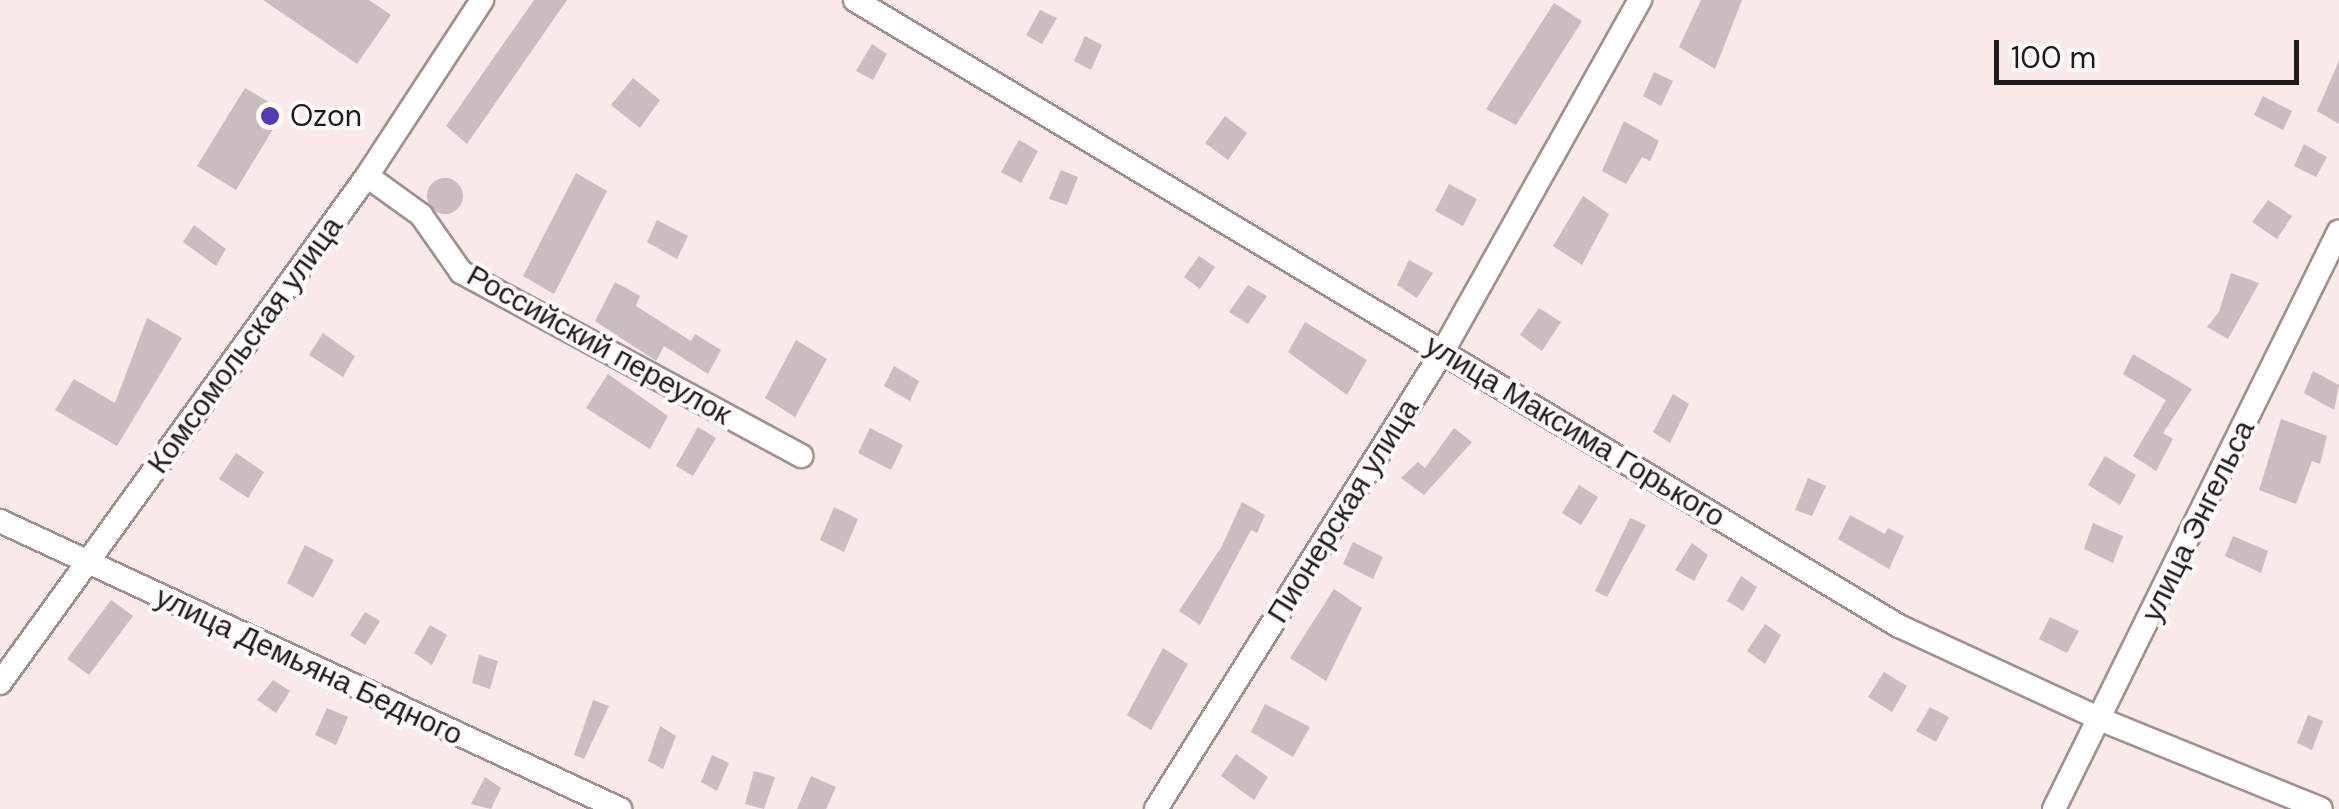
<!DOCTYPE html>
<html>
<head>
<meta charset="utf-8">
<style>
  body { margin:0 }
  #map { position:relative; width:2339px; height:809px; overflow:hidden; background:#f9eae9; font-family:"DM Sans",sans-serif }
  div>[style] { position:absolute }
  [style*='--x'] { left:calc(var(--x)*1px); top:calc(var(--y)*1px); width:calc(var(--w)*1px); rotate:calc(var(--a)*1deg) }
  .building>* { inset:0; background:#cabcbf }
  .round { border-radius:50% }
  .roads { filter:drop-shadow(2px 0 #9f9190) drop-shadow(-2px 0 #9f9190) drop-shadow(0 2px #9f9190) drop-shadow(0 -2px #9f9190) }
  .street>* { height:22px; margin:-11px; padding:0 11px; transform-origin:11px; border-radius:11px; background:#fff }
  .dots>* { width:28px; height:28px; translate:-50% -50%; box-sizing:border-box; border:5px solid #fefbfa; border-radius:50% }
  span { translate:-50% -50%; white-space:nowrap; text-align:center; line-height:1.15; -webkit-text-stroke:8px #fefbfa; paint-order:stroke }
  .poi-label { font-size:30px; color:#201b1b }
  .left { translate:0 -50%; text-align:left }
  .street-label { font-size:30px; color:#201b1b }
  .scale { position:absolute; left:1994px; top:40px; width:305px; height:45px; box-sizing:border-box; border:5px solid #201b1b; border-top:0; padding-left:12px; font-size:30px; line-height:35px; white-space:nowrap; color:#201b1b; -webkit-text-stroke:8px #fefbfa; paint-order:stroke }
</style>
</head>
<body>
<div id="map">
  <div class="building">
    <div style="clip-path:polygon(263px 0,369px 0,391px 15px,357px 64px)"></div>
    <div style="clip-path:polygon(534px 0,567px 0,467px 144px,446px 126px)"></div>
    <div style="clip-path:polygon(1701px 0,1742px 0,1715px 69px,1679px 47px)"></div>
    <div style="clip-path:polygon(1554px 3px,1582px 21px,1516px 125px,1486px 109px)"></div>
    <div style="clip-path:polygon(1040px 10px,1057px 18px,1042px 44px,1026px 35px)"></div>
    <div style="clip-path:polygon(1085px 36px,1102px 45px,1091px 70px,1074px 61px)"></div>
    <div style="clip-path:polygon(872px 44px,887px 54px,873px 80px,856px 71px)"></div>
    <div style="clip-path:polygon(2339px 61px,2339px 124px,2317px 111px)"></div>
    <div style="clip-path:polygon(1654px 72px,1673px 81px,1661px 106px,1643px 96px)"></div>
    <div style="clip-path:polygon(633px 78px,660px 100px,640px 128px,611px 105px)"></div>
    <div style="clip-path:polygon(245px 88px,284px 111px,236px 190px,197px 166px)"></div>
    <div style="clip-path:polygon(2263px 96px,2292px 111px,2283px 130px,2254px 115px)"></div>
    <div style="clip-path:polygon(1225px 116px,1247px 133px,1228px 160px,1205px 143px)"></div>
    <div style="clip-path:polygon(1624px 121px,1659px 141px,1650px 161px,1642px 157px,1626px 184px,1602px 171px)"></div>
    <div style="clip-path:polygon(1019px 140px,1038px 151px,1021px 183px,1001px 172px)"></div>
    <div style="clip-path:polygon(2304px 144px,2327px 157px,2316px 177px,2294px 166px)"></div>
    <div style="clip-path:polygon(1061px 170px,1078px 177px,1067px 205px,1049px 199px)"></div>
    <div style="clip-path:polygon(576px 173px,607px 191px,554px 294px,523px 276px)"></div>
    <div class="round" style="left:427px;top:178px;width:36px;height:36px"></div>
    <div style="clip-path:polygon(1449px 184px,1477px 199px,1463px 226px,1435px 211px)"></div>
    <div style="clip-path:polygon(1583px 196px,1609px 214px,1582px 265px,1553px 246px)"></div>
    <div style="clip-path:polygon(2268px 200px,2292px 216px,2277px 239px,2252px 222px)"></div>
    <div style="clip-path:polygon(657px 220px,688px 236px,677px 259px,647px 242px)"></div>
    <div style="clip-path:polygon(194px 225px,226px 249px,216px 266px,183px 242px)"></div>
    <div style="clip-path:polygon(1199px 256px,1215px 267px,1200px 289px,1184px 277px)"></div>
    <div style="clip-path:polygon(1409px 260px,1433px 273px,1417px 298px,1397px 285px)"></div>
    <div style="clip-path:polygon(2231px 273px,2259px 283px,2228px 339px,2207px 327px,2219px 312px)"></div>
    <div style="clip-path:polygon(615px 282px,640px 296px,636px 306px,691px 341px,695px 334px,721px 350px,708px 374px,664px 346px,656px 361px,595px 321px)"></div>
    <div style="clip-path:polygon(1248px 285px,1267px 296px,1248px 324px,1229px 312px)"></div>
    <div style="clip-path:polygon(1539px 308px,1561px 322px,1542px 351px,1520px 335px)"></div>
    <div style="clip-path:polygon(147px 318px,182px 338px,117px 446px,55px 410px,74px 379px,115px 403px)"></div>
    <div style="clip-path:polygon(1305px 322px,1367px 360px,1347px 395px,1288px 352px)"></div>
    <div style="clip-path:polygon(323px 333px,355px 356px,343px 377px,309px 355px)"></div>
    <div style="clip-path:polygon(796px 340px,827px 359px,795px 417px,765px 398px)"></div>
    <div style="clip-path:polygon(2133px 354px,2192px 389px,2163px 433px,2173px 439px,2156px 471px,2133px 456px,2166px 400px,2123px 374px)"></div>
    <div style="clip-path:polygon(894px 366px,919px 381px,910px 401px,884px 386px)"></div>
    <div style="clip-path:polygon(2313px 371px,2339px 385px,2334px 410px,2304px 393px)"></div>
    <div style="clip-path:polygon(608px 374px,668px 416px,650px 449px,586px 408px)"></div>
    <div style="clip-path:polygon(1673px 394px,1689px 404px,1670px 443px,1653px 432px)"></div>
    <div style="clip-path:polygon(2281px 419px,2327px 436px,2320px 464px,2312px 461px,2296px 504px,2259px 490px)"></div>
    <div style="clip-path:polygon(698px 427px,716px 438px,693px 476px,676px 466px)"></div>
    <div style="clip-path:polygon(870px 428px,903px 445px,891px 470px,858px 453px)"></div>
    <div style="clip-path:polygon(1454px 428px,1472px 442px,1424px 495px,1401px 478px,1418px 462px,1425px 468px)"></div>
    <div style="clip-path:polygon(236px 453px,264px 472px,248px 498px,219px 479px)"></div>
    <div style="clip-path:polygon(2105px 456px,2136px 475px,2120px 505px,2088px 485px)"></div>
    <div style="clip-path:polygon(1808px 478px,1826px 486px,1812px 516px,1795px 510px)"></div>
    <div style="clip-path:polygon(1579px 485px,1598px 497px,1581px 525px,1562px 513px)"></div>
    <div style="clip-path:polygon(1242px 502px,1265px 515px,1257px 533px,1251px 530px,1200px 625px,1179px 611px,1222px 546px)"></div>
    <div style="clip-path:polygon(834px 507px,858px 519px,844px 552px,820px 540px)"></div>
    <div style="clip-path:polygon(1850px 515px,1885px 534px,1888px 528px,1904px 536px,1889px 569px,1838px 539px)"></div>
    <div style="clip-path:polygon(1630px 518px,1646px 525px,1607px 597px,1595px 591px)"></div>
    <div style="clip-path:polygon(2093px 523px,2123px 536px,2113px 563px,2084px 549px)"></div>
    <div style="clip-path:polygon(2233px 536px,2268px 551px,2261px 573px,2225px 556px)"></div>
    <div style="clip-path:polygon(1353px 542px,1383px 557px,1373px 579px,1343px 564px)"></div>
    <div style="clip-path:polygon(1692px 543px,1708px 555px,1694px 581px,1675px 570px)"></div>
    <div style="clip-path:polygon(305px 545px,334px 560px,313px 598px,287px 583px)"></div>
    <div style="clip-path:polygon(1741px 576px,1757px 587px,1743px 611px,1727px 601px)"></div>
    <div style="clip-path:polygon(1334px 589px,1362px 608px,1326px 681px,1290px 658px)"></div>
    <div style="clip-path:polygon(111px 600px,133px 616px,89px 675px,67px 659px)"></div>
    <div style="clip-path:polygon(365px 612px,380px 621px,365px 645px,350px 635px)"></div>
    <div style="clip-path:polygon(2050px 617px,2079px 631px,2067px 653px,2039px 639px)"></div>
    <div style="clip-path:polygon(1765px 624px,1781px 635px,1765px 664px,1747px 651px)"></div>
    <div style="clip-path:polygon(430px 625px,447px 635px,432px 665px,414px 653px)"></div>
    <div style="clip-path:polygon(1163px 648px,1188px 664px,1151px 730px,1127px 715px)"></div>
    <div style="clip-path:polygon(479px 655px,498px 661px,490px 689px,472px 683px)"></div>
    <div style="clip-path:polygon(1884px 672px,1907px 686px,1892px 712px,1868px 697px)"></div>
    <div style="clip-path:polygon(273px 680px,290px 691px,276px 713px,257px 700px)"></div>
    <div style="clip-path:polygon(593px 700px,609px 706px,584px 759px,574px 755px)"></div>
    <div style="clip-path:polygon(1265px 704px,1310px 727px,1293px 757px,1251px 732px)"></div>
    <div style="clip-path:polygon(1930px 707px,1949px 717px,1936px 742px,1916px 731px)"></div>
    <div style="clip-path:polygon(327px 708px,348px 717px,336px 745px,315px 735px)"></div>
    <div style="clip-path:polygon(2308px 715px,2323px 721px,2312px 750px,2297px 743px)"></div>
    <div style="clip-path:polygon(660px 726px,676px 736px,663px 769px,648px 761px)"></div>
    <div style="clip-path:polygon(1236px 754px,1268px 777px,1254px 800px,1221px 776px)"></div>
    <div style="clip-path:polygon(712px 755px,729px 763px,717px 791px,701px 782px)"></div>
    <div style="clip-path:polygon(754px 771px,775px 777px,764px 809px,745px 804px)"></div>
    <div style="clip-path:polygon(811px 776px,836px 787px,826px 809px,797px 809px)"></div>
    <div style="clip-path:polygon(485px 777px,501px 788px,491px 809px,471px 804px)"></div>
  </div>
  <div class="roads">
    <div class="street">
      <div style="--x:855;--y:0;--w:1217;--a:30.95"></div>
      <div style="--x:1899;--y:626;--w:224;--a:24.8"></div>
      <div style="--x:2102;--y:720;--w:236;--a:22.1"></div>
      <div style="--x:367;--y:176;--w:67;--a:35.8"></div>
      <div style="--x:421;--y:215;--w:70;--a:54.9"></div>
      <div style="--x:461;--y:272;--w:387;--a:28.4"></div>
      <div style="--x:0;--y:521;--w:684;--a:24.92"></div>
      <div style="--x:0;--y:683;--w:626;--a:-54.1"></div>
      <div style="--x:367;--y:176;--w:210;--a:-56.8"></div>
      <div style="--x:1156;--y:809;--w:540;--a:-57.93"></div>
      <div style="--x:1443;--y:351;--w:403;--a:-60.7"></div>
      <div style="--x:2054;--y:809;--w:644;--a:-63.75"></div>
    </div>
  </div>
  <div class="dots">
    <div style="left:270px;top:116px;background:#533bb3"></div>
  </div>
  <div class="poi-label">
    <span class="left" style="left:290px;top:116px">Ozon</span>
  </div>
  <div class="street-label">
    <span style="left:245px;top:345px;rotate:-54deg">Комсомольская улица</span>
    <span style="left:599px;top:345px;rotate:29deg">Российский переулок</span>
    <span style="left:1575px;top:431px;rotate:31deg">улица Максима Горького</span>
    <span style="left:1343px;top:511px;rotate:-58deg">Пионерская улица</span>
    <span style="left:2198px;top:521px;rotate:-64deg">улица Энгельса</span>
    <span style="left:309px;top:666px;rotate:25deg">улица Демьяна Бедного</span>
  </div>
  <div class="scale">100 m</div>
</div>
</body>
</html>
